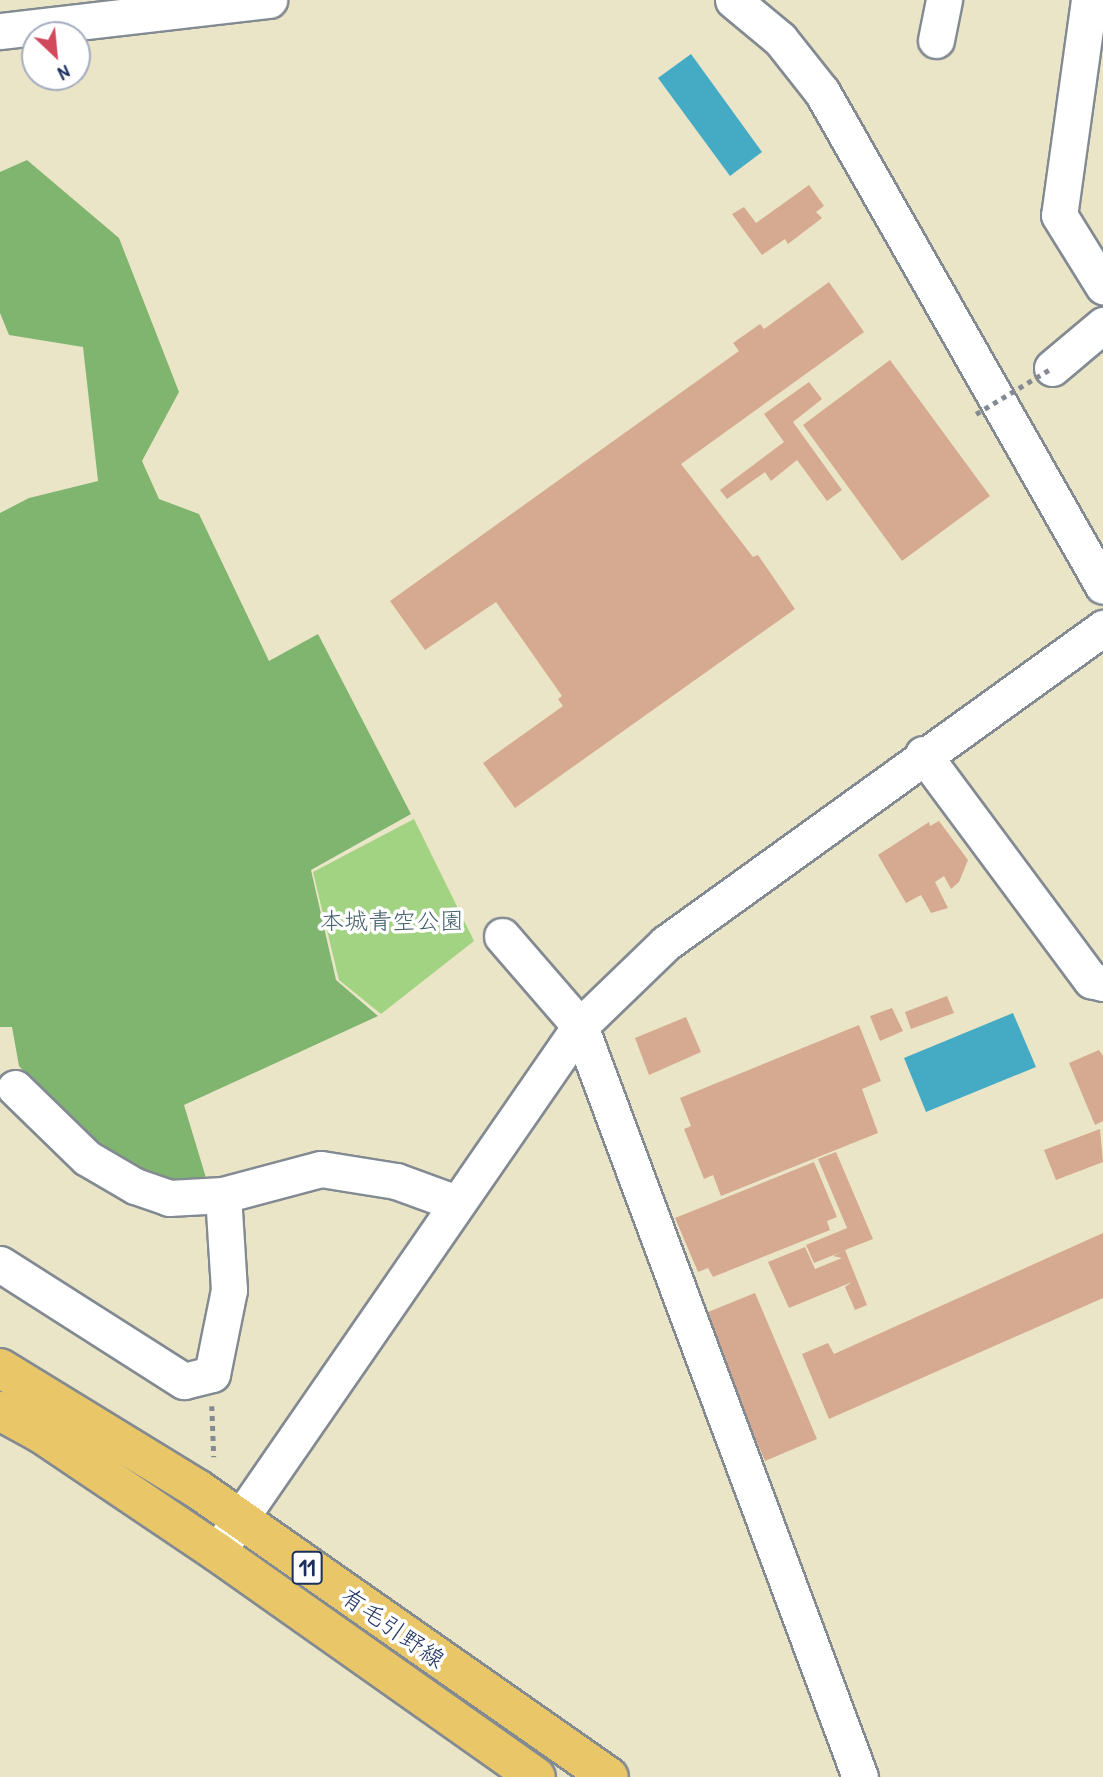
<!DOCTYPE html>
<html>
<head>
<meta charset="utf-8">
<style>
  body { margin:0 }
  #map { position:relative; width:1103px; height:1777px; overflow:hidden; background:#ebe5c7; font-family:"Patrick Hand","Klee One",sans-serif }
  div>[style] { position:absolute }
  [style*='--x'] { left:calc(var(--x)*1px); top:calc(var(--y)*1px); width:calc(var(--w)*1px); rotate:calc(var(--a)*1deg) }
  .green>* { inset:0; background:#a1d382 }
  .forest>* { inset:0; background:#80b570 }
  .water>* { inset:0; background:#45abc5 }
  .building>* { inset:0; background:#d6aa90 }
  .path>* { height:4.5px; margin-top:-2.25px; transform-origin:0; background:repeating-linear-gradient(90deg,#838a92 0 5px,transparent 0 10px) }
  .roads { filter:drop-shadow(2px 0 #838a92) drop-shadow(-2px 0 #838a92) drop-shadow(0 2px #838a92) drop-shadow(0 -2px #838a92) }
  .minor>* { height:35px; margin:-17.5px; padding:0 17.5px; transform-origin:17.5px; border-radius:17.5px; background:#fff }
  .major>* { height:38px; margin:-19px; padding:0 19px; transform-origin:19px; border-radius:19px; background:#e9c769 }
  .path-bridge>* { height:4.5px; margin-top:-2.25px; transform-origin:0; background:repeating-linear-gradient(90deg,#838a92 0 5px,transparent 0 10px) }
  span { translate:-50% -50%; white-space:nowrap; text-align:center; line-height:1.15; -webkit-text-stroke:7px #fff; paint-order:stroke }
  .shield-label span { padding:2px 5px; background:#fff; border:2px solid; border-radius:5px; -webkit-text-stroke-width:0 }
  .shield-label { font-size:23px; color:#1b2f5e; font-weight:700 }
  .park-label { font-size:24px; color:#436069 }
  .street-label { font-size:24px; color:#1b2f5e }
  .north { position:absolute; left:21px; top:21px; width:70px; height:70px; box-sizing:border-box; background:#fff; border:2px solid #a4acbf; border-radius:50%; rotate:154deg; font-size:19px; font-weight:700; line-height:28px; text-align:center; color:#1b2f5e }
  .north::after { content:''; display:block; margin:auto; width:24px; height:32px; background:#d1495b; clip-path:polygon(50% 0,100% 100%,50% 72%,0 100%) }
</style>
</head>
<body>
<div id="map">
  <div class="green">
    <div style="clip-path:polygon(414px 819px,474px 941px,381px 1014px,339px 980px,313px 872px)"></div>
  </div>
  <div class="forest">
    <div style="clip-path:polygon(27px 160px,119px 238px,179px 392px,142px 461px,159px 499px,199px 514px,269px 661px,318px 634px,411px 814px,311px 870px,336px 980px,378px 1016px,184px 1105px,207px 1181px,165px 1179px,122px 1162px,79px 1134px,19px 1066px,12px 1027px,0 1027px,0 513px,29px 498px,98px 481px,83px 347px,9px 335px,0 313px,0 172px)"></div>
  </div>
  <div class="water">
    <div style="clip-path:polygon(691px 54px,762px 152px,730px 176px,658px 78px)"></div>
    <div style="clip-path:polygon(1013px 1013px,1036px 1067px,926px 1112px,904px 1058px)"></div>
  </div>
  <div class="building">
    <div style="clip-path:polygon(809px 185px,824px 206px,816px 212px,822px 218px,788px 244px,785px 239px,762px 255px,732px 214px,744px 207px,756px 223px)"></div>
    <div style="clip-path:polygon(829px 282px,864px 332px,681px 464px,753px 557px,758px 555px,795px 609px,515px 808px,483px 763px,563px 706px,558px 699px,562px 696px,496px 602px,425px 650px,390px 601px,739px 351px,733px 343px,760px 324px,764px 329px)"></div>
    <div style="clip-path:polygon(890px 360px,990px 496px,902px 561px,803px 425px)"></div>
    <div style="clip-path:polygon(809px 382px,822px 399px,793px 422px,842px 490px,827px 501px,797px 460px,771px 481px,765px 472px,727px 499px,720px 490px,784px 442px,764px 414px)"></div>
    <div style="clip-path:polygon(939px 821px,968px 860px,959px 882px,951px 889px,944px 876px,935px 882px,948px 908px,931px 913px,921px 895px,906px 903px,878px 855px,929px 822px,930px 826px)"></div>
    <div style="clip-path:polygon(947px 996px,954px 1013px,911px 1029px,905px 1012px)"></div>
    <div style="clip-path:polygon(892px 1008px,903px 1031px,880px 1041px,870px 1016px)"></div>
    <div style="clip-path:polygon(686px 1017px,701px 1052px,649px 1075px,635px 1038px)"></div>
    <div style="clip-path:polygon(859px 1025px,881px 1081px,862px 1089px,878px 1133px,721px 1196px,713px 1175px,704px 1179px,684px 1129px,691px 1126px,680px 1098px)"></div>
    <div style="clip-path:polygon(1099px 1050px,1103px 1056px,1103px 1121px,1095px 1125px,1069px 1063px)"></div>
    <div style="clip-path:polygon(1100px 1129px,1103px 1162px,1056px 1180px,1044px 1150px)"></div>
    <div style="clip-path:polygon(836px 1152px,873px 1239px,845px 1250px,867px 1305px,855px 1310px,845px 1287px,852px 1282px,789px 1308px,768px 1262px,805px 1247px,815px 1269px,842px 1258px,833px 1256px,841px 1252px,814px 1263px,806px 1245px,847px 1228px,818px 1159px)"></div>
    <div style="clip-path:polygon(814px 1162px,837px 1217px,827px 1221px,830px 1230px,713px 1277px,708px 1268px,698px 1272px,675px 1218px)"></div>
    <div style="clip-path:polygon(1103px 1233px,1103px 1298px,829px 1419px,802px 1354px,828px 1343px,834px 1354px)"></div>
    <div style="clip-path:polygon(755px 1293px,817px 1439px,765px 1461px,722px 1360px,698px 1316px)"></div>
  </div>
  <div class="path">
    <div style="--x:212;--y:1406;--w:51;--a:87.8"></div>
  </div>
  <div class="roads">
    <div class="minor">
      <div style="--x:733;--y:0;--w:61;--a:39.7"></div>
      <div style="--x:780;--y:39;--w:68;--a:51.6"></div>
      <div style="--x:822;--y:92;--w:568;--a:60.37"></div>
      <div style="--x:1089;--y:0;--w:217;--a:97.9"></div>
      <div style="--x:1059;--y:215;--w:84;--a:58.2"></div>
      <div style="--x:0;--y:31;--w:271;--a:-6.6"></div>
      <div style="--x:936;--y:40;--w:41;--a:-78.7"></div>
      <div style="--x:1052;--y:368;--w:67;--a:-40.1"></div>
      <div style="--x:923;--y:754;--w:282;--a:53.4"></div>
      <div style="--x:1091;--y:980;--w:12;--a:14"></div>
      <div style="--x:502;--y:936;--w:119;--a:49.1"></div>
      <div style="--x:580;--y:1026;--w:801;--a:69.55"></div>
      <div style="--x:15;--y:1088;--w:100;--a:44.2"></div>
      <div style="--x:87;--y:1158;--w:56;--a:30.3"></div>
      <div style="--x:135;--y:1186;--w:36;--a:19"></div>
      <div style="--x:169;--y:1198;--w:54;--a:-3.2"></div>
      <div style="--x:0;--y:1264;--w:218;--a:32.5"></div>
      <div style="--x:184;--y:1381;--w:29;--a:-14"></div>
      <div style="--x:212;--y:1374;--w:86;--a:-78.6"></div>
      <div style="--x:229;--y:1290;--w:95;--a:-93.6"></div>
      <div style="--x:223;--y:1195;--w:101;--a:-14.9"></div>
      <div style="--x:321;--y:1169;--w:76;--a:9.1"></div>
      <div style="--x:396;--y:1181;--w:64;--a:20.1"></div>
      <div style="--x:217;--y:1552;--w:639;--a:-55.39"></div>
      <div style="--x:580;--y:1026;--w:120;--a:-44"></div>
      <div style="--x:666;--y:943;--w:539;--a:-35.78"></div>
    </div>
    <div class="major">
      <div style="--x:0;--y:1368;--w:233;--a:31.5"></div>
      <div style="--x:199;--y:1490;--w:500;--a:34.99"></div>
      <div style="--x:0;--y:1411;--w:48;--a:28.7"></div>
      <div style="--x:42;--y:1434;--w:211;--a:34"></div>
      <div style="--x:217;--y:1552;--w:390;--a:35.2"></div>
    </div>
  </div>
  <div class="path-bridge">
    <div style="--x:976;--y:414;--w:89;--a:-31.2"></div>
  </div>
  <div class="shield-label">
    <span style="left:307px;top:1568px">11</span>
  </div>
  <div class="park-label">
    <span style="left:392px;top:921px">本城青空公園</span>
  </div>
  <div class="street-label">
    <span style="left:393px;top:1628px;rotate:35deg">有毛引野線</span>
  </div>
  <div class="north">N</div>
</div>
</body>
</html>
